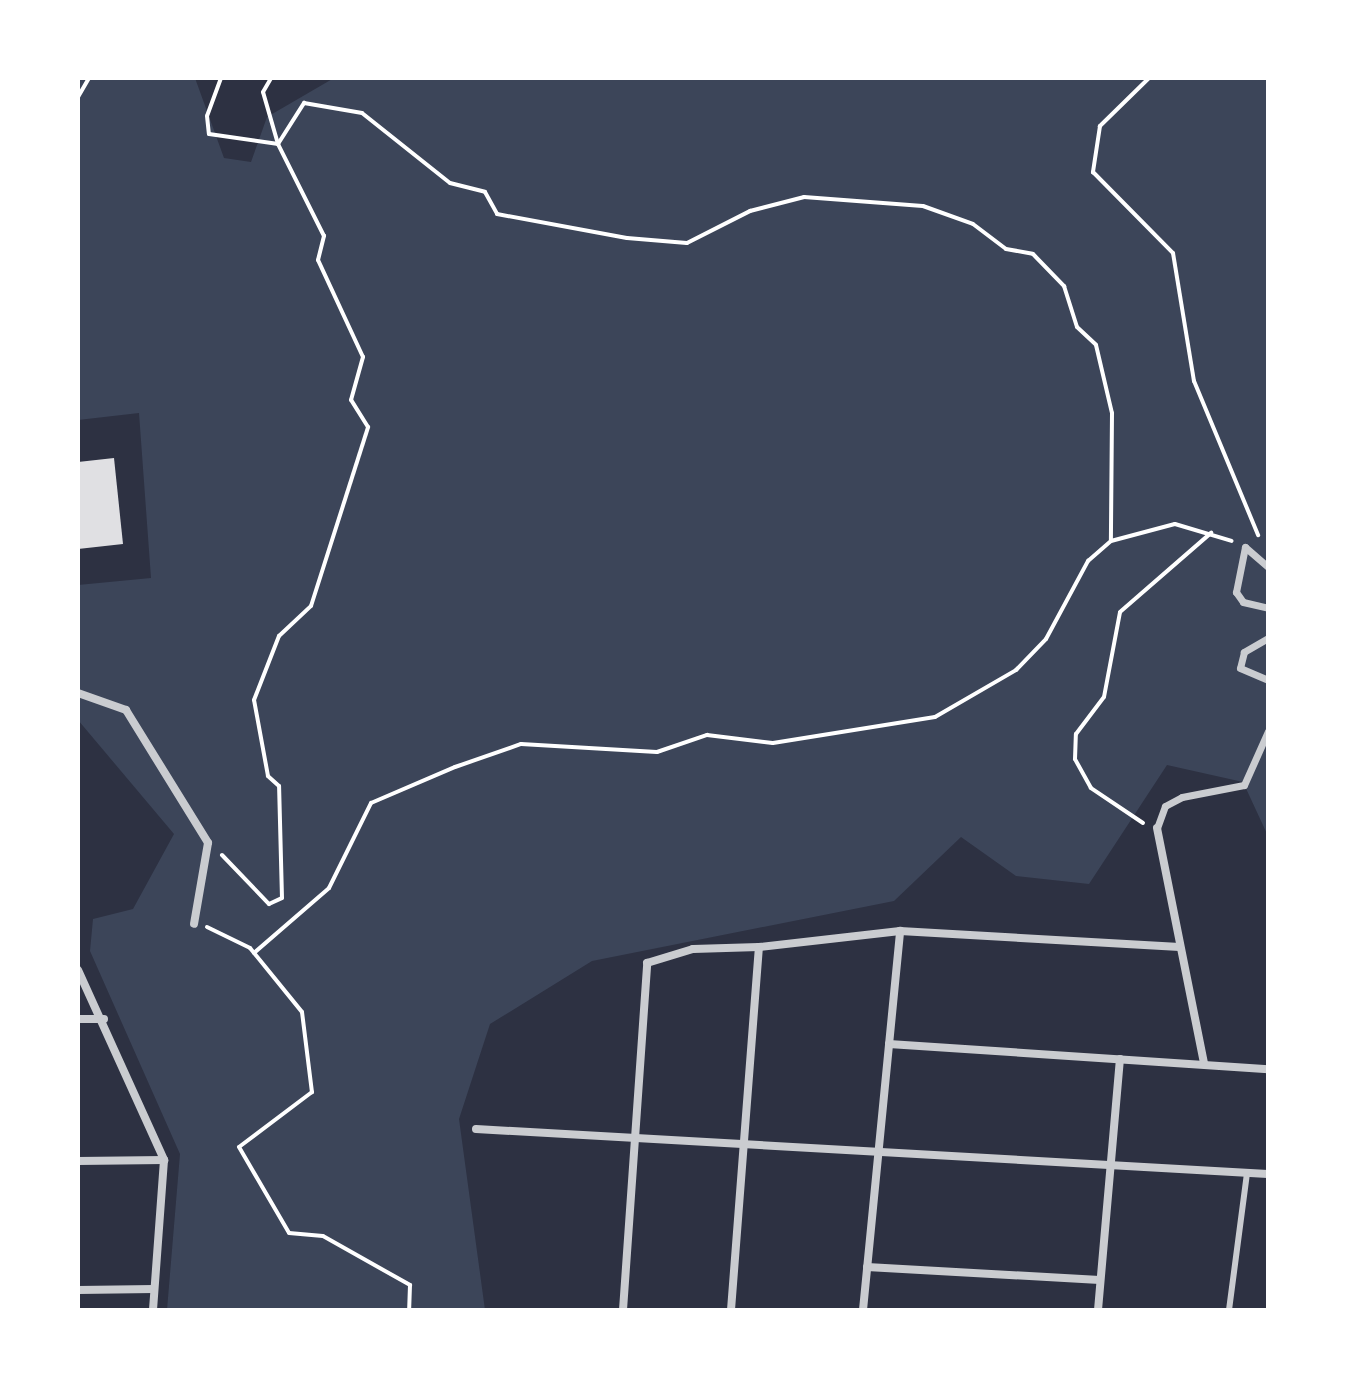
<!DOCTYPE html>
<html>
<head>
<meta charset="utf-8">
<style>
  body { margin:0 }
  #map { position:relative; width:1346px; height:1388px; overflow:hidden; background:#2d3142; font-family:"Fira Sans Condensed",sans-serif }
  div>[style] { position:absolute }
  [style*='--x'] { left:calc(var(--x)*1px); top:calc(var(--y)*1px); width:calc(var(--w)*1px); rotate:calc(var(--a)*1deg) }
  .green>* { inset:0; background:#3c4559 }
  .building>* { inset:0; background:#e0e0e3 }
  .path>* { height:4px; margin:-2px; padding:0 2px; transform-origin:2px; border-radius:2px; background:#fff }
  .service>* { height:6px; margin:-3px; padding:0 3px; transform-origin:3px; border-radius:3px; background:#caccd0 }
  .pedestrian>* { height:7px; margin:-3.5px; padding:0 3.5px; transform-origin:3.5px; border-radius:3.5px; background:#caccd0 }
  .minor>* { height:8px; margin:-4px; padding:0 4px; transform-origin:4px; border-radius:4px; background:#caccd0 }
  span { translate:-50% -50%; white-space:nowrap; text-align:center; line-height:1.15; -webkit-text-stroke:6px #fff; paint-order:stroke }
  .frame { position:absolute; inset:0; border:80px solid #fff; pointer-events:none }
</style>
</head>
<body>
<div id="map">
  <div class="green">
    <div style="clip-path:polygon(78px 78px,195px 78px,224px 158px,251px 162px,267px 117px,334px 78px,1268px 78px,1268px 836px,1243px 782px,1167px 765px,1089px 884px,1016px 876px,961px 837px,894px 901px,592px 961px,490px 1024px,459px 1119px,485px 1310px,167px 1310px,180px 1154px,90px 951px,93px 919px,133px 909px,174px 834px,78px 720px,78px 585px,151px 578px,139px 413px,78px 420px)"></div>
  </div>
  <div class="building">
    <div style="clip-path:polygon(114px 458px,123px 544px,78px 549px,78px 462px)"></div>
  </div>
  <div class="path">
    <div style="--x:221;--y:78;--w:40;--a:110.2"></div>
    <div style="--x:207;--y:116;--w:18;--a:84"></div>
    <div style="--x:209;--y:134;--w:70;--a:8.2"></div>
    <div style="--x:1149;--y:78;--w:69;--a:135.6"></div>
    <div style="--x:1100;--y:126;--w:47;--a:98.7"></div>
    <div style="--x:1093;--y:172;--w:114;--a:45.4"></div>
    <div style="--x:1173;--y:253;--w:130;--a:80.7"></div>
    <div style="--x:1194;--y:381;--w:167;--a:67.4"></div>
    <div style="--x:78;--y:97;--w:22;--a:-60"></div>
    <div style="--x:278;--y:144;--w:49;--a:-57.6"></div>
    <div style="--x:304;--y:103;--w:59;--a:9.8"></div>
    <div style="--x:362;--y:113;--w:112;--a:38.5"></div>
    <div style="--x:450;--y:183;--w:36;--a:14"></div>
    <div style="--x:485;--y:192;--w:25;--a:61"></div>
    <div style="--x:497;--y:214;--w:132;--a:10.5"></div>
    <div style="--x:627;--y:238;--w:60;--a:4.8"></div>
    <div style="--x:687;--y:243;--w:71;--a:-26.9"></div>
    <div style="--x:750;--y:211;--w:56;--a:-14.5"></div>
    <div style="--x:804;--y:197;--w:119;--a:4.3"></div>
    <div style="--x:923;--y:206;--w:53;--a:19.8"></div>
    <div style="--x:973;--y:224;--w:41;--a:37.1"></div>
    <div style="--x:1006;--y:249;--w:27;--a:10"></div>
    <div style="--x:1033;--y:254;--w:45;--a:45.9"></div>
    <div style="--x:1064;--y:286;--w:43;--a:72.4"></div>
    <div style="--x:1077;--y:327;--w:26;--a:43"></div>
    <div style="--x:1096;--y:345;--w:70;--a:76.8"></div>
    <div style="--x:1112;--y:413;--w:127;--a:90.5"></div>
    <div style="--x:1143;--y:823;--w:63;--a:-146.1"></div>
    <div style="--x:1091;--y:788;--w:33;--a:-119"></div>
    <div style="--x:1075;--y:759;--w:25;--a:-88"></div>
    <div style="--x:1076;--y:734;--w:46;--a:-52.9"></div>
    <div style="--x:1104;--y:697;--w:86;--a:-79.3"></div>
    <div style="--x:1120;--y:612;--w:121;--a:-41"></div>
    <div style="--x:222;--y:855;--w:68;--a:46.2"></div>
    <div style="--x:269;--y:904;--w:14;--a:-25"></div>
    <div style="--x:282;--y:898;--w:112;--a:-91.5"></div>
    <div style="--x:279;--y:786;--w:15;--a:-138"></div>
    <div style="--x:268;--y:776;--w:77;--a:-100.4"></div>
    <div style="--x:254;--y:700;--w:69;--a:-68.7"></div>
    <div style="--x:279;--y:636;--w:44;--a:-43.2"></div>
    <div style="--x:311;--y:606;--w:188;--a:-72.3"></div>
    <div style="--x:368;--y:427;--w:32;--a:-122"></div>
    <div style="--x:351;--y:400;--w:45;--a:-74.4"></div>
    <div style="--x:363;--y:357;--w:107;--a:-114.9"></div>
    <div style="--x:318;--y:260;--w:25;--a:-76"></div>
    <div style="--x:324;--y:236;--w:103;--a:-116.6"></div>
    <div style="--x:278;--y:144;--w:54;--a:-106.1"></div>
    <div style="--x:263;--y:92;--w:16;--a:-60"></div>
    <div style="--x:207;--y:927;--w:48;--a:26"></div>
    <div style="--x:250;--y:948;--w:82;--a:50.9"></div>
    <div style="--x:302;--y:1012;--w:81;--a:82.9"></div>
    <div style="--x:312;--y:1092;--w:91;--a:143"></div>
    <div style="--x:239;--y:1147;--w:99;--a:59.8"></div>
    <div style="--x:289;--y:1233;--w:34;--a:5"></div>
    <div style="--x:323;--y:1236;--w:100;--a:29.4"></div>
    <div style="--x:410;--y:1285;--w:25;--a:92"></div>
    <div style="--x:254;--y:953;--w:99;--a:-40.9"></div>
    <div style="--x:329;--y:888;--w:95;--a:-63.7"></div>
    <div style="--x:371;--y:803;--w:91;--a:-23.2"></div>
    <div style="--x:455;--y:767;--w:70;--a:-19.2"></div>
    <div style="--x:521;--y:744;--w:136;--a:3.4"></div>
    <div style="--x:657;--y:752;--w:53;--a:-18.8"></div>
    <div style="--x:707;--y:735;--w:66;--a:6.9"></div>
    <div style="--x:773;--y:743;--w:164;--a:-9.1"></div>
    <div style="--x:935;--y:717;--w:94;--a:-30.1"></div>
    <div style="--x:1016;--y:670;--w:43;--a:-45.9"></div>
    <div style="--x:1046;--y:639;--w:89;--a:-61.7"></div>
    <div style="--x:1088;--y:561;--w:30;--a:-41"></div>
    <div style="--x:1111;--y:541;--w:66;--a:-14.9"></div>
    <div style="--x:1175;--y:524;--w:59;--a:16.6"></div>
  </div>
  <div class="service">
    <div style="--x:1229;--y:1310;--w:138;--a:-82.5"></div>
  </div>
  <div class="pedestrian">
    <div style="--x:1245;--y:547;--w:46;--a:101.3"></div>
    <div style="--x:1236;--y:592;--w:12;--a:55"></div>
    <div style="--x:1243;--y:602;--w:26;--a:13"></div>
    <div style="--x:1245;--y:547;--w:30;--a:41"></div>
    <div style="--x:1268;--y:638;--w:28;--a:150"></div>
    <div style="--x:1244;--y:652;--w:16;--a:104"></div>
    <div style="--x:1240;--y:668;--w:30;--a:23"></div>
    <div style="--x:1157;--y:828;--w:23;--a:-70"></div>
    <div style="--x:1165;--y:806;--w:19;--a:-28"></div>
    <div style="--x:1182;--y:797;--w:63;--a:-11"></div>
    <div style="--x:1244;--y:785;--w:59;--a:-66"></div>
  </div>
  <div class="minor">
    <div style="--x:78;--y:693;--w:51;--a:19.5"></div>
    <div style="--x:126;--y:710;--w:156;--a:58.3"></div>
    <div style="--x:208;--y:843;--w:82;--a:99.8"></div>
    <div style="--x:1157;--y:828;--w:241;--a:78.7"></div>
    <div style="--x:78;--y:970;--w:209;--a:65.6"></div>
    <div style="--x:164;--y:1160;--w:150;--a:94.2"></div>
    <div style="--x:78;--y:1019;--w:26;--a:0"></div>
    <div style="--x:889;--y:1044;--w:380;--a:3.8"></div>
    <div style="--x:476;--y:1129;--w:793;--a:3.25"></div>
    <div style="--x:78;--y:1161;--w:86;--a:-0.7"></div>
    <div style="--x:867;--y:1267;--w:233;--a:3.2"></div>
    <div style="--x:78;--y:1290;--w:76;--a:-0.8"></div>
    <div style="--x:623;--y:1310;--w:348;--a:-86"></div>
    <div style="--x:647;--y:963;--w:48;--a:-16.9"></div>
    <div style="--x:693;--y:949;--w:66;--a:-1.7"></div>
    <div style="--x:731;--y:1310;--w:364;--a:-85.6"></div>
    <div style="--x:759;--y:947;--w:142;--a:-6.5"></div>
    <div style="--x:863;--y:1310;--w:381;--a:-84.4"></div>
    <div style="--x:900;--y:931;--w:280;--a:3.3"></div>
    <div style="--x:1098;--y:1310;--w:252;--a:-85"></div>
  </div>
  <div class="frame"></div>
</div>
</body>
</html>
